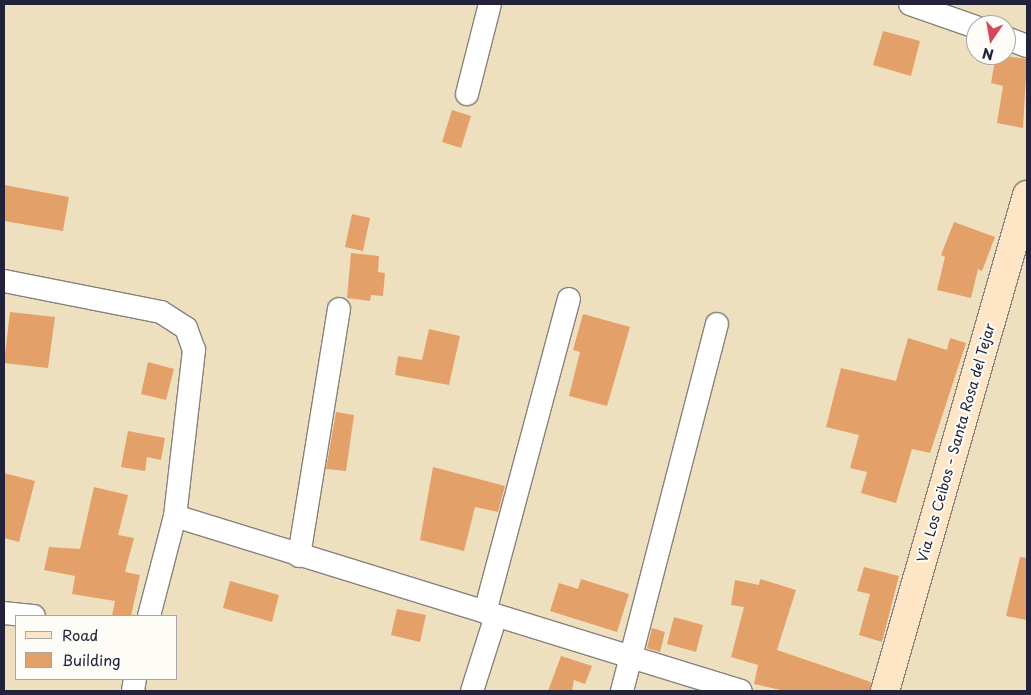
<!DOCTYPE html>
<html>
<head>
<meta charset="utf-8">
<style>
  body { margin:0 }
  #map { position:relative; width:1031px; height:695px; overflow:hidden; background:#eee0bf; font-family:"Playpen Sans",sans-serif }
  div>[style] { position:absolute }
  [style*='--x'] { left:calc(var(--x)*1px); top:calc(var(--y)*1px); width:calc(var(--w)*1px); rotate:calc(var(--a)*1deg) }
  .building>* { inset:0; background:#e4a069 }
  .roads { filter:drop-shadow(1px 0 #88817d) drop-shadow(-1px 0 #88817d) drop-shadow(0 1px #88817d) drop-shadow(0 -1px #88817d) }
  .minor>* { height:22px; margin:-11px; padding:0 11px; transform-origin:11px; border-radius:11px; background:#fff }
  .secondary>* { height:28px; margin:-14px; padding:0 14px; transform-origin:14px; border-radius:14px; background:#fde5c5 }
  span { translate:-50% -50%; white-space:nowrap; text-align:center; line-height:1.15; -webkit-text-stroke:4.5px #fdfcf7; paint-order:stroke }
  .street-label { font-size:14px; color:#22223b }
  .frame { position:absolute; inset:0; border:5px solid #22223b; pointer-events:none }
  .legend { position:absolute; left:15px; top:615px; width:162px; height:65px; box-sizing:border-box; background:#fdfcf7; border:1px solid #a5a5ac; margin:0; padding:6px 9px; list-style:none; font-size:15px; color:#22223b }
  .legend li { display:flex; align-items:center; gap:10px; height:25px }
  .legend b { width:25px; border:1px solid #a5a5ac }
  .north { position:absolute; left:966px; top:15px; width:50px; height:50px; box-sizing:border-box; background:#fdfcf7; border:1px solid #a5a5ac; border-radius:50%; rotate:192deg; font-size:14px; font-weight:700; line-height:20px; text-align:center; color:#22223b }
  .north::after { content:''; display:block; margin:auto; width:18px; height:22px; background:#d1495b; clip-path:polygon(50% 0,100% 100%,50% 72%,0 100%) }
</style>
</head>
<body>
<div id="map">
  <div class="building">
    <div style="clip-path:polygon(883px 31px,920px 41px,911px 76px,873px 65px)"></div>
    <div style="clip-path:polygon(996px 55px,1027px 59px,1023px 128px,997px 123px,1003px 86px,991px 83px)"></div>
    <div style="clip-path:polygon(452px 110px,471px 116px,461px 148px,442px 142px)"></div>
    <div style="clip-path:polygon(4px 185px,69px 197px,63px 231px,4px 221px)"></div>
    <div style="clip-path:polygon(352px 214px,370px 218px,363px 251px,345px 247px)"></div>
    <div style="clip-path:polygon(954px 222px,995px 237px,982px 271px,978px 269px,971px 298px,937px 290px,945px 257px,941px 255px)"></div>
    <div style="clip-path:polygon(351px 253px,379px 256px,378px 272px,385px 273px,383px 296px,371px 295px,370px 301px,347px 298px)"></div>
    <div style="clip-path:polygon(10px 312px,55px 317px,48px 368px,4px 363px)"></div>
    <div style="clip-path:polygon(583px 314px,630px 327px,607px 406px,569px 396px,580px 352px,573px 350px)"></div>
    <div style="clip-path:polygon(429px 329px,460px 336px,449px 385px,395px 375px,398px 356px,422px 360px)"></div>
    <div style="clip-path:polygon(908px 338px,947px 350px,950px 338px,966px 343px,930px 453px,912px 449px,896px 503px,861px 493px,867px 472px,850px 468px,859px 435px,826px 427px,841px 368px,896px 381px)"></div>
    <div style="clip-path:polygon(148px 362px,174px 369px,166px 400px,141px 394px)"></div>
    <div style="clip-path:polygon(336px 412px,354px 415px,346px 471px,326px 469px)"></div>
    <div style="clip-path:polygon(128px 431px,165px 438px,161px 460px,147px 457px,145px 471px,121px 467px)"></div>
    <div style="clip-path:polygon(433px 467px,505px 486px,498px 512px,475px 507px,464px 551px,420px 540px)"></div>
    <div style="clip-path:polygon(4px 473px,35px 481px,19px 542px,4px 538px)"></div>
    <div style="clip-path:polygon(94px 487px,128px 495px,118px 535px,134px 538px,125px 572px,140px 575px,131px 616px,112px 616px,115px 601px,72px 594px,75px 576px,44px 570px,49px 547px,80px 549px)"></div>
    <div style="clip-path:polygon(1020px 557px,1027px 558px,1027px 620px,1006px 616px)"></div>
    <div style="clip-path:polygon(864px 567px,899px 576px,882px 642px,859px 635px,870px 594px,857px 591px)"></div>
    <div style="clip-path:polygon(581px 579px,629px 594px,617px 632px,550px 611px,559px 583px,578px 589px)"></div>
    <div style="clip-path:polygon(760px 579px,796px 590px,777px 650px,871px 682px,870px 691px,785px 691px,754px 684px,758px 665px,731px 657px,744px 607px,731px 605px,735px 580px,759px 585px)"></div>
    <div style="clip-path:polygon(230px 581px,279px 595px,272px 622px,223px 608px)"></div>
    <div style="clip-path:polygon(397px 609px,426px 615px,420px 642px,391px 635px)"></div>
    <div style="clip-path:polygon(674px 617px,703px 625px,696px 652px,667px 644px)"></div>
    <div style="clip-path:polygon(652px 628px,665px 632px,660px 652px,647px 648px)"></div>
    <div style="clip-path:polygon(561px 656px,592px 666px,585px 684px,574px 680px,572px 691px,548px 691px)"></div>
  </div>
  <div class="roads">
    <div class="minor">
      <div style="--x:910;--y:4;--w:70;--a:19.2"></div>
      <div style="--x:1006;--y:38;--w:22;--a:21"></div>
      <div style="--x:467;--y:94;--w:93;--a:-75.7"></div>
      <div style="--x:4;--y:281;--w:160;--a:11.2"></div>
      <div style="--x:161;--y:312;--w:30;--a:33"></div>
      <div style="--x:186;--y:328;--w:23;--a:70"></div>
      <div style="--x:194;--y:350;--w:167;--a:96.5"></div>
      <div style="--x:175;--y:516;--w:592;--a:17.18"></div>
      <div style="--x:299;--y:556;--w:250;--a:-80.8"></div>
      <div style="--x:485;--y:612;--w:324;--a:-75"></div>
      <div style="--x:4;--y:613;--w:30;--a:6"></div>
      <div style="--x:149;--y:616;--w:103;--a:-75.4"></div>
      <div style="--x:133;--y:691;--w:12;--a:-81"></div>
      <div style="--x:472;--y:691;--w:79;--a:-72.3"></div>
      <div style="--x:622;--y:691;--w:379;--a:-75.5"></div>
    </div>
    <div class="secondary">
      <div style="--x:885;--y:691;--w:516;--a:-74.02"></div>
    </div>
  </div>
  <div class="street-label">
    <span style="left:956px;top:443px;rotate:-74deg">Via Los Ceibos - Santa Rosa del Tejar</span>
  </div>
  <div class="frame"></div>
  <ul class="legend">
  <li><b style="height:6px;background:#fde5c5"></b>Road</li>
  <li><b style="height:14px;background:#e4a069"></b>Building</li>
  </ul>
  <div class="north">N</div>
</div>
</body>
</html>
